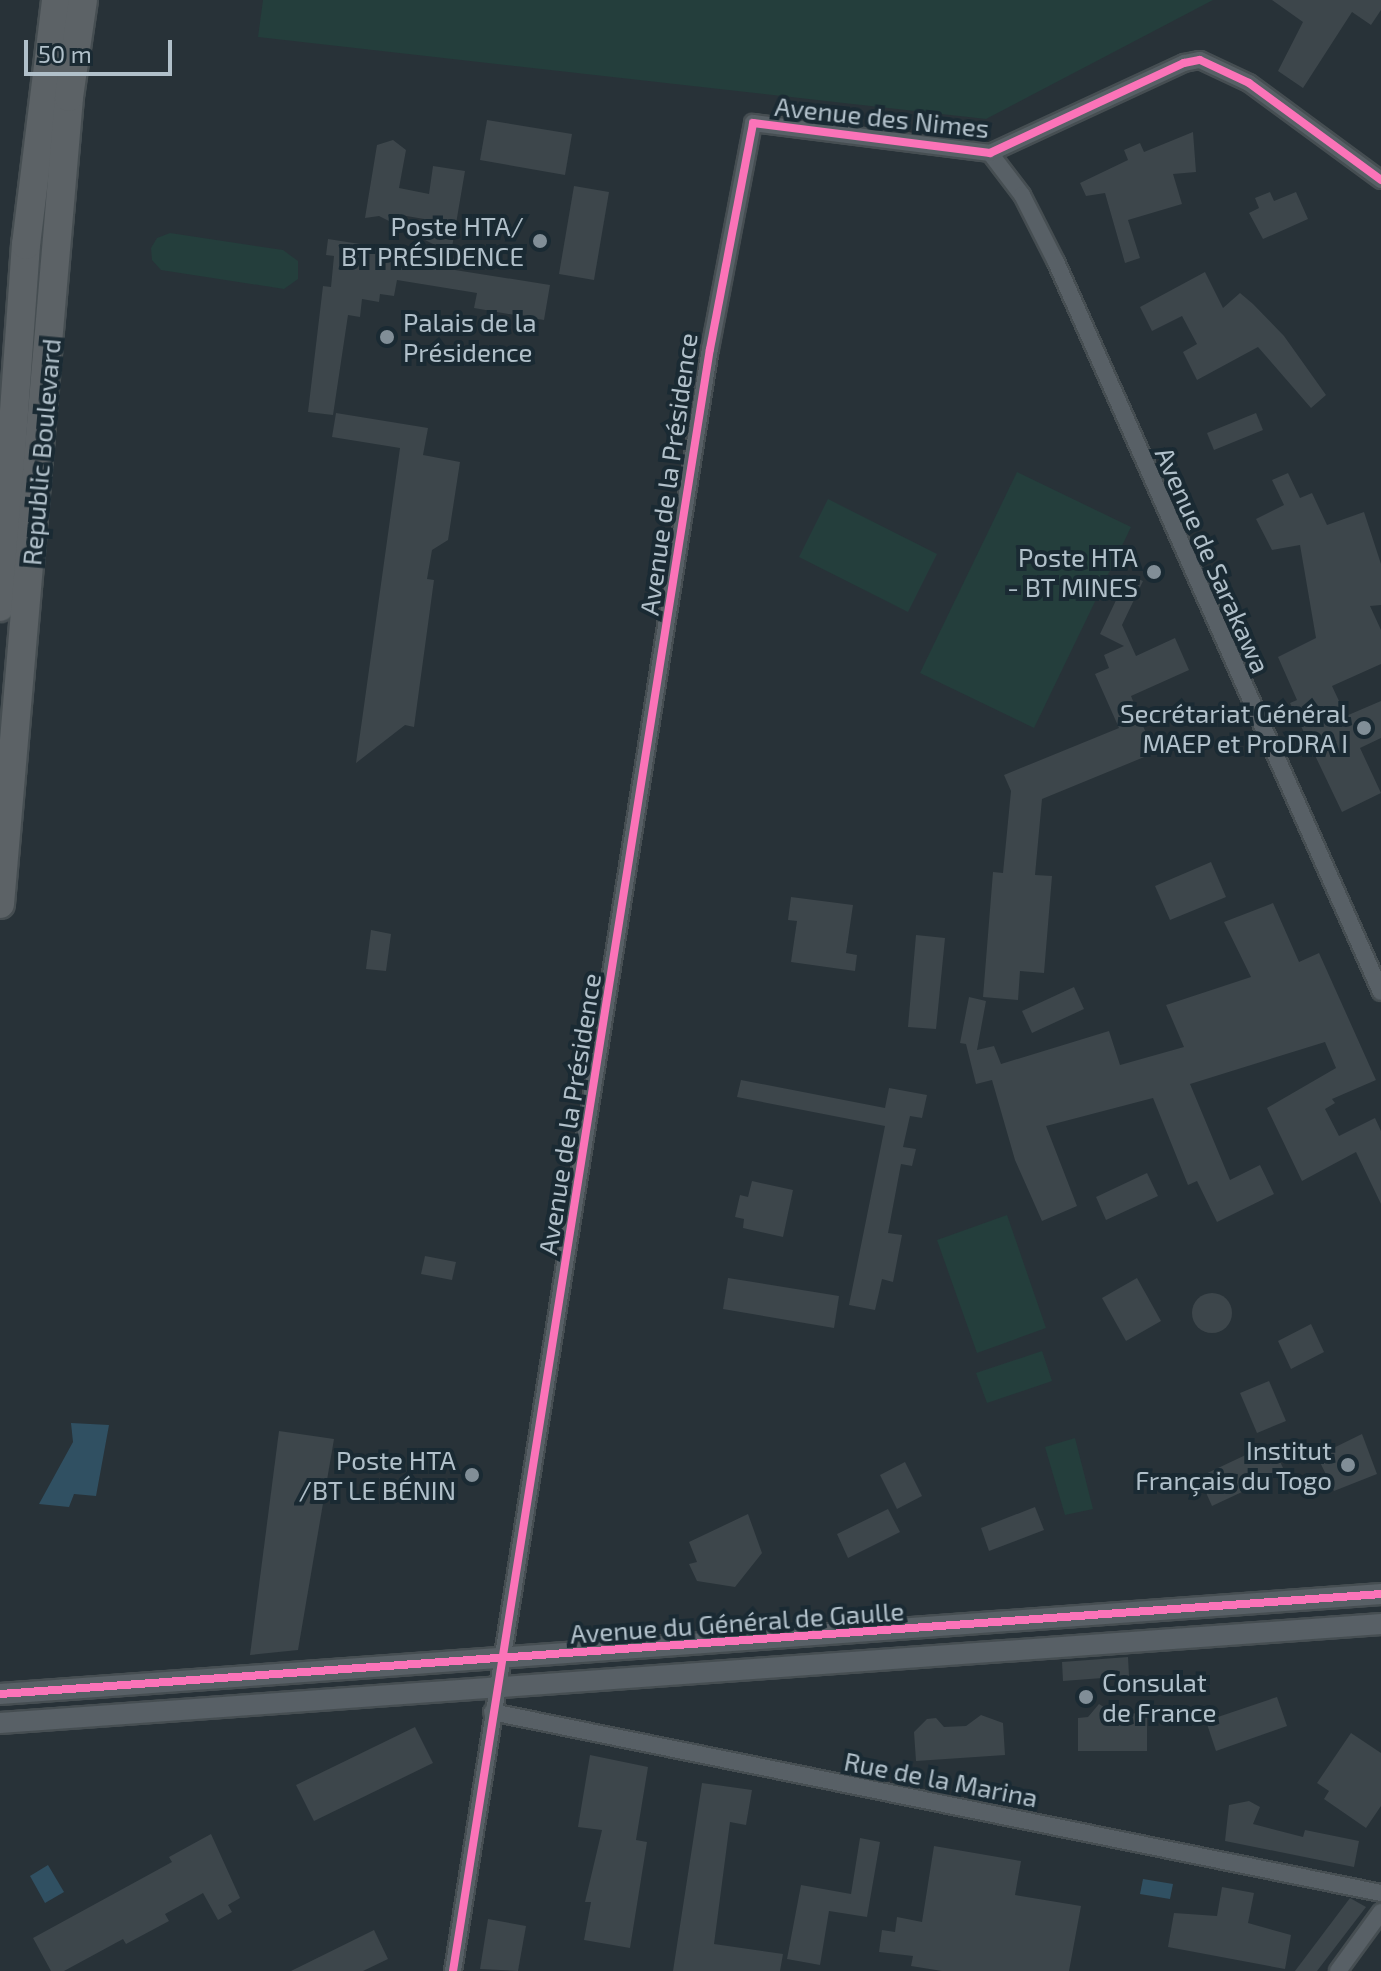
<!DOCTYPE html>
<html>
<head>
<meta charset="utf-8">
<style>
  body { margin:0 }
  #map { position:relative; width:1381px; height:1971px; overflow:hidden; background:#283238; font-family:"Exo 2",sans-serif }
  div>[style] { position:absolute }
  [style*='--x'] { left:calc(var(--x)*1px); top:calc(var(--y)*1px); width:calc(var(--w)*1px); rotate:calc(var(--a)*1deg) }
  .green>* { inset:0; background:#243e3c }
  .water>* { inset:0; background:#305062 }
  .building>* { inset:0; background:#3d464b }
  .round { border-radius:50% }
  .roads { filter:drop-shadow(2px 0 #464e52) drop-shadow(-2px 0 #464e52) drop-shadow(0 2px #464e52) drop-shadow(0 -2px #464e52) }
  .minor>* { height:16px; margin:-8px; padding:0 8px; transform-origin:8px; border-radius:8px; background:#586066 }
  .tertiary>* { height:20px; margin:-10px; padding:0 10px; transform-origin:10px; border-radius:10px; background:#586066 }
  .trunk>* { height:28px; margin:-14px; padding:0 14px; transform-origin:14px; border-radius:14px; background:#5c6266 }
  .cycleway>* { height:8px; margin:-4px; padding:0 4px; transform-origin:4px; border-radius:4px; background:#fb73b8 }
  .dots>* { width:22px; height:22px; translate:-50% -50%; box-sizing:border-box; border:4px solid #1a2a33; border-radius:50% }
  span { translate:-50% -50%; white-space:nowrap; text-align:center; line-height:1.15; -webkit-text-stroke:8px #1a2a33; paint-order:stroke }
  .street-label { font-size:26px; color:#b1c0ca }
  .poi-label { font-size:26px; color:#b1c0ca }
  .right { translate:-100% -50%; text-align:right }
  .left { translate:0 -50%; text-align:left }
  .scale { position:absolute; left:24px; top:40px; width:148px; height:36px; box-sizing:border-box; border:4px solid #b1c0ca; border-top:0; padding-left:10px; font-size:24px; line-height:28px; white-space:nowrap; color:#b1c0ca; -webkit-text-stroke:6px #1a2a33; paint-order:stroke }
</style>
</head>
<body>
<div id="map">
  <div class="green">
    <div style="clip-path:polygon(263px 0,1213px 0,986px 119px,258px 37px)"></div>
    <div style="clip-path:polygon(170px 233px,283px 250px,298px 261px,298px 279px,284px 289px,161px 270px,152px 260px,151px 248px,157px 238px)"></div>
    <div style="clip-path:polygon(1017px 472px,1131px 527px,1034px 728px,920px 673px)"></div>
    <div style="clip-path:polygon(828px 499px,937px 554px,908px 612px,799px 557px)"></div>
    <div style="clip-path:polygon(1007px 1215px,1046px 1328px,977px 1353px,937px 1240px)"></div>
    <div style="clip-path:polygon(1042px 1351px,1052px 1381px,987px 1403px,976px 1373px)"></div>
    <div style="clip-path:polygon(1075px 1438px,1093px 1509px,1065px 1515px,1045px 1447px)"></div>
  </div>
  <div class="water">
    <div style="clip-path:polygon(71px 1423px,109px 1425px,96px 1496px,74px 1494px,69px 1507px,39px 1504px,73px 1442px)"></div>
    <div style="clip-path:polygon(48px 1865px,64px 1892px,45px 1903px,30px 1876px)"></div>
    <div style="clip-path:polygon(1143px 1879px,1173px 1884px,1170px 1899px,1140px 1894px)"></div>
  </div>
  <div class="building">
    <div style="clip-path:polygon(1272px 0,1381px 0,1381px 10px,1371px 25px,1352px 12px,1303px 88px,1278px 71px,1303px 22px)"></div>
    <div style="clip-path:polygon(487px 120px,572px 134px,565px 175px,480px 160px)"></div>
    <div style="clip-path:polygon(1193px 132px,1196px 172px,1173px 174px,1182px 204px,1128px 220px,1140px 258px,1125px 263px,1105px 193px,1086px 196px,1080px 183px,1128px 160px,1124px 150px,1140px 143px,1144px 152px)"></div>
    <div style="clip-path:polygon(393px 140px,406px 150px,399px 188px,429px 194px,433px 166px,465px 171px,451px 253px,421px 238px,424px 219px,395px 214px,393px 223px,379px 216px,365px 218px,377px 145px)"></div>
    <div style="clip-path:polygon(574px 186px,609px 192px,594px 280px,559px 274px)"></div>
    <div style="clip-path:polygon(1270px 192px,1274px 201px,1296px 192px,1308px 219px,1263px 239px,1249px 213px,1259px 208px,1255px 198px)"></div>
    <div style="clip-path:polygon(328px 239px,456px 259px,455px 270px,550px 285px,544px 320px,474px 308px,477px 293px,397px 280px,394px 296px,380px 294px,379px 302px,362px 299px,360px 317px,348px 315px,333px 415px,308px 412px,323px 286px,331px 287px,334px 256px,326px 255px)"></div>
    <div style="clip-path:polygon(1205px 272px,1223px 308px,1240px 293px,1253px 304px,1284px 336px,1326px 395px,1311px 408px,1258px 347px,1197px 380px,1183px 352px,1197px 344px,1182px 316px,1152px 331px,1140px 307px)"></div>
    <div style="clip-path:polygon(336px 413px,428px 428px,423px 455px,460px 462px,448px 540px,432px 550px,427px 579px,434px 580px,414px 727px,405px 725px,356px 763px,400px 448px,332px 437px)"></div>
    <div style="clip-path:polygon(1256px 413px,1263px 430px,1214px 450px,1207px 433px)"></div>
    <div style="clip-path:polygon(1288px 473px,1300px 498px,1312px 493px,1327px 525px,1364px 512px,1381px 564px,1381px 605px,1370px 606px,1381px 630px,1381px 664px,1332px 686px,1346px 716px,1381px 701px,1381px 738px,1360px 748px,1381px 793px,1342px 812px,1290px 703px,1297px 700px,1278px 657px,1316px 638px,1300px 545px,1272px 550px,1256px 519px,1284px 505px,1272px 480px)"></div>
    <div style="clip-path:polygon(1128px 575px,1143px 581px,1122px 625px,1136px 656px,1175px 638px,1189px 670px,1131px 696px,1154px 753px,1042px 799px,1035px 875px,1052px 876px,1044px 973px,1020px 971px,1018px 1000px,983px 997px,993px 872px,1003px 873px,1011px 791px,1004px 775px,1119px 728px,1095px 674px,1109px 668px,1104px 655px,1124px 646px,1100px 634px)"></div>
    <div style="clip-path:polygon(1211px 862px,1226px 897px,1170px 920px,1155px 886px)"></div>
    <div style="clip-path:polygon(791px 897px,853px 905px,846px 953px,857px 955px,855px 971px,791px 962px,797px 921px,788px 920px)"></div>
    <div style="clip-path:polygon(1273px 903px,1299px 962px,1319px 953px,1376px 1080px,1332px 1099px,1335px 1103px,1325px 1109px,1339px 1136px,1375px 1118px,1381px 1131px,1381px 1204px,1356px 1152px,1302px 1181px,1267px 1108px,1336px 1068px,1325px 1042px,1190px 1084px,1230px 1180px,1260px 1165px,1274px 1194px,1217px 1222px,1197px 1181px,1188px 1185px,1153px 1098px,1046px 1126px,1077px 1206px,1042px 1221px,1015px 1160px,992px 1080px,976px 1084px,966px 1044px,960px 1043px,969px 997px,986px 1001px,977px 1050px,994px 1046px,1001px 1064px,1109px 1031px,1120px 1065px,1184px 1047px,1166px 1005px,1251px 977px,1224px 922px)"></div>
    <div style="clip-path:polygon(371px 930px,391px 934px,386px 971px,366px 969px)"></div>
    <div style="clip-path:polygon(916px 935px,945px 938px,936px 1029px,908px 1027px)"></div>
    <div style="clip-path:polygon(1074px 987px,1084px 1009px,1032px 1033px,1022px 1011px)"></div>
    <div style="clip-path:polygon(741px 1080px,885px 1108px,889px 1088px,927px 1095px,922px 1118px,910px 1116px,903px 1147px,916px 1149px,912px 1166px,901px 1164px,888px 1233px,902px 1235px,893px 1282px,882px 1279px,875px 1310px,849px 1305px,885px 1126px,737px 1097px)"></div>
    <div style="clip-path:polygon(1147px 1173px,1158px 1196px,1106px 1220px,1096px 1197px)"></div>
    <div style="clip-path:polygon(752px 1181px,793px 1190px,783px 1237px,743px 1228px,744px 1219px,735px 1217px,740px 1195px,748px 1197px)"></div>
    <div style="clip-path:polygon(425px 1256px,456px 1262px,452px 1280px,421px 1274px)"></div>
    <div style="clip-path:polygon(728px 1278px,839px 1296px,834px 1328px,723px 1309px)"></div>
    <div style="clip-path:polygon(1137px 1278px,1161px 1321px,1126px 1341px,1102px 1298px)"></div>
    <div class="round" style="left:1192px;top:1293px;width:40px;height:40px"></div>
    <div style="clip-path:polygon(1311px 1324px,1324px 1352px,1291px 1369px,1278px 1341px)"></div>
    <div style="clip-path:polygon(1269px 1381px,1286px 1421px,1257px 1433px,1240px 1393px)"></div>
    <div style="clip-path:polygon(279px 1431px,334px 1439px,298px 1650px,250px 1655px)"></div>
    <div style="clip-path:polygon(1362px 1434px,1377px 1474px,1334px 1491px,1317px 1456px)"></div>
    <div style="clip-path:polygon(1271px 1443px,1285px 1472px,1212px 1506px,1199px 1477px)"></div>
    <div style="clip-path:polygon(905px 1462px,922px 1496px,897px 1509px,880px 1475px)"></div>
    <div style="clip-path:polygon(1035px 1507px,1044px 1530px,989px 1551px,981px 1528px)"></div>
    <div style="clip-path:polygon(888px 1509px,900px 1532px,848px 1558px,837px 1534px)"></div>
    <div style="clip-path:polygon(748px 1514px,762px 1553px,735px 1587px,697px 1581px,689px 1564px,697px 1562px,689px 1542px)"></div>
    <div style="clip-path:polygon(1128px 1657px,1129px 1676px,1063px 1681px,1062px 1662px)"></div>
    <div style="clip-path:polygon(1277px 1697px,1287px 1726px,1216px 1751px,1206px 1721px)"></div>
    <div style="clip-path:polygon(1099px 1704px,1115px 1714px,1147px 1713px,1147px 1751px,1078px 1751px,1078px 1718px,1088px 1717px)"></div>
    <div style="clip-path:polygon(981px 1715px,1003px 1723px,1005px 1755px,916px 1761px,914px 1732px,927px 1719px,936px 1718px,944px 1727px,966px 1726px)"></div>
    <div style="clip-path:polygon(415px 1727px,433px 1763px,314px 1821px,296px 1785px)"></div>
    <div style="clip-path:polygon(1351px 1733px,1381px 1753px,1381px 1806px,1366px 1828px,1324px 1799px,1329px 1791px,1317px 1783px)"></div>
    <div style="clip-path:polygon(590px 1755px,648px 1767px,636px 1840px,647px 1842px,630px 1948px,584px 1940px,591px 1902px,585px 1902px,602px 1830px,578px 1827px)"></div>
    <div style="clip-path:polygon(702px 1783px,752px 1790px,746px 1825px,730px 1822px,714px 1944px,783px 1954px,780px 1971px,673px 1971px)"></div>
    <div style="clip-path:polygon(1249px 1801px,1260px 1807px,1253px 1824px,1303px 1837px,1305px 1830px,1359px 1841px,1354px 1867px,1225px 1841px,1229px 1805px)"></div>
    <div style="clip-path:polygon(211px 1834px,240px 1898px,228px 1905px,232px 1912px,218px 1920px,203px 1893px,165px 1914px,169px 1921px,126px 1944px,123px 1939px,64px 1971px,51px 1971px,33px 1938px,172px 1862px,169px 1857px)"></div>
    <div style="clip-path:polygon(860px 1838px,880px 1842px,867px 1917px,829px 1911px,820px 1965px,787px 1959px,801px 1885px,851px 1894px)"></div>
    <div style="clip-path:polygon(934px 1846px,1021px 1861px,1015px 1895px,1081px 1906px,1069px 1971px,942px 1971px,911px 1966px,913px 1956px,879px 1952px,882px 1930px,895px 1932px,897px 1917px,922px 1922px)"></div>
    <div style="clip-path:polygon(1222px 1887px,1254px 1893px,1248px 1923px,1291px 1935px,1285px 1969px,1168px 1947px,1174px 1913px,1217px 1916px)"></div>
    <div style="clip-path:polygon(1350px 1898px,1366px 1907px,1317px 1971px,1295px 1971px)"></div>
    <div style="clip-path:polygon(488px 1919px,526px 1926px,518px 1971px,480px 1969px)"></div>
    <div style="clip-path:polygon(374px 1930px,388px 1959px,363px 1971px,291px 1971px)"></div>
  </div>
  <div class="roads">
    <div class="minor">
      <div style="--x:990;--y:153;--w:53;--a:52.7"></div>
      <div style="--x:1022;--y:195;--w:75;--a:63.1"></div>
      <div style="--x:1056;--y:262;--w:799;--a:66"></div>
      <div style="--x:492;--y:1712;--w:907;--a:11.51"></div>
      <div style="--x:453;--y:1971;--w:1642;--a:-81"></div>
      <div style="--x:710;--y:349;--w:230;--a:-79.2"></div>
      <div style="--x:753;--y:123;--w:239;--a:7.2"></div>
      <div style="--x:990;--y:153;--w:214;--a:-24.9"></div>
      <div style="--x:1184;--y:63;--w:16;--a:-11"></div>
      <div style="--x:1200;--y:60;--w:54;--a:25.1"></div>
      <div style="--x:1249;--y:83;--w:164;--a:36.3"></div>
      <div style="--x:1338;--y:1971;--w:73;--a:-53.9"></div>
    </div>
    <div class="tertiary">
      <div style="--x:0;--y:1694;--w:1385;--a:-4.14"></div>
      <div style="--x:0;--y:1723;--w:1385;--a:-4.1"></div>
    </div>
    <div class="trunk">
      <div style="--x:0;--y:607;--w:363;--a:-85.9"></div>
      <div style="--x:26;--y:245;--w:247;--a:-83"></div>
      <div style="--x:0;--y:904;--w:810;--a:-85.11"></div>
      <div style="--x:69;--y:97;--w:98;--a:-81.8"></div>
    </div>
  </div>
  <div class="cycleway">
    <div style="--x:0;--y:1694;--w:1385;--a:-4.14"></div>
    <div style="--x:453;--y:1971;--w:1642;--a:-81"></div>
    <div style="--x:710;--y:349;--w:230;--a:-79.2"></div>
    <div style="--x:753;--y:123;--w:239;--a:7.2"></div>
    <div style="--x:990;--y:153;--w:214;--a:-24.9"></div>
    <div style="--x:1184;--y:63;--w:16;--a:-11"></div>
    <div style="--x:1200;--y:60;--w:54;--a:25.1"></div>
    <div style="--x:1249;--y:83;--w:164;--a:36.3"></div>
  </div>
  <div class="dots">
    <div style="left:540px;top:241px;background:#818e97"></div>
    <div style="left:387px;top:337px;background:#818e97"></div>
    <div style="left:1154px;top:572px;background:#818e97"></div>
    <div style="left:1364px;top:728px;background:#818e97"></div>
    <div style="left:1348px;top:1465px;background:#818e97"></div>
    <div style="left:472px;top:1475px;background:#818e97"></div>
    <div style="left:1086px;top:1697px;background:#818e97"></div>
  </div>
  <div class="street-label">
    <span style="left:882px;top:117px;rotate:6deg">Avenue des Nimes</span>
    <span style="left:41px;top:452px;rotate:-85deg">Republic Boulevard</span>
    <span style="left:668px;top:474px;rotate:-82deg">Avenue de la Présidence</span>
    <span style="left:1213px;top:560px;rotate:66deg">Avenue de Sarakawa</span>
    <span style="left:569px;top:1114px;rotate:-81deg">Avenue de la Présidence</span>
    <span style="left:737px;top:1622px;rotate:-4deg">Avenue du Général de Gaulle</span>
    <span style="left:941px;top:1779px;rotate:11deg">Rue de la Marina</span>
  </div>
  <div class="poi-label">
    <span class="right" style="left:524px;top:241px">Poste HTA/<br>BT PRÉSIDENCE</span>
    <span class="left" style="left:403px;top:337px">Palais de la<br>Présidence</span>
    <span class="right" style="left:1138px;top:572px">Poste HTA<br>- BT MINES</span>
    <span class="right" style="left:1348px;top:728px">Secrétariat Général<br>MAEP et ProDRA I</span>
    <span class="right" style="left:1332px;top:1465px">Institut<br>Français du Togo</span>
    <span class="right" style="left:456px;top:1475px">Poste HTA<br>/BT LE BÉNIN</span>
    <span class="left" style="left:1102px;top:1697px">Consulat<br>de France</span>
  </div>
  <div class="scale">50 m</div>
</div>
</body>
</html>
